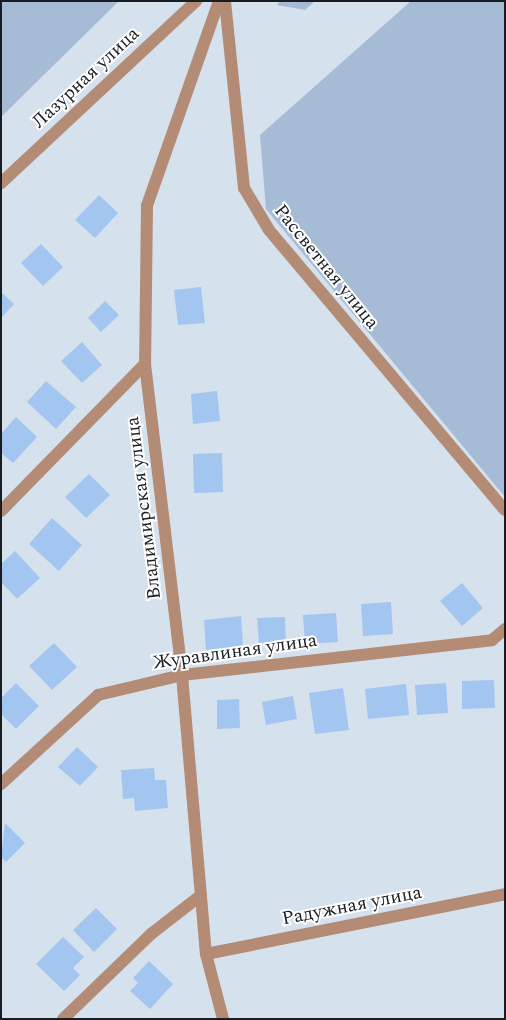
<!DOCTYPE html>
<html>
<head>
<meta charset="utf-8">
<style>
  body { margin:0 }
  #map { position:relative; width:506px; height:1020px; overflow:hidden; background:#d6e1ee; font-family:Spectral,serif }
  div>[style] { position:absolute }
  [style*='--x'] { left:calc(var(--x)*1px); top:calc(var(--y)*1px); width:calc(var(--w)*1px); rotate:calc(var(--a)*1deg) }
  .green>* { inset:0; background:#a5bbd6 }
  .building>* { inset:0; background:#a2c6f0 }
  .street>* { height:12px; margin:-6px; padding:0 6px; transform-origin:6px; border-radius:6px; background:#b48c75 }
  span { translate:-50% -50%; white-space:nowrap; text-align:center; line-height:1.15; -webkit-text-stroke:4px #fff; paint-order:stroke }
  .street-label { font-size:19px; color:#191d21 }
  .frame { position:absolute; inset:0; border:2px solid #191d21; pointer-events:none }
</style>
</head>
<body>
<div id="map">
  <div class="green">
    <div style="clip-path:polygon(1px 1px,119px 1px,1px 117px)"></div>
    <div style="clip-path:polygon(280px 1px,315px 1px,305px 10px,277px 5px)"></div>
    <div style="clip-path:polygon(411px 1px,505px 1px,505px 497px,266px 209px,260px 135px)"></div>
  </div>
  <div class="building">
    <div style="clip-path:polygon(99px 195px,118px 213px,95px 238px,75px 220px)"></div>
    <div style="clip-path:polygon(41px 244px,63px 267px,43px 286px,21px 263px)"></div>
    <div style="clip-path:polygon(201px 287px,205px 323px,178px 325px,174px 290px)"></div>
    <div style="clip-path:polygon(1px 292px,14px 304px,1px 318px)"></div>
    <div style="clip-path:polygon(105px 301px,119px 315px,101px 332px,88px 318px)"></div>
    <div style="clip-path:polygon(82px 342px,102px 365px,82px 383px,61px 361px)"></div>
    <div style="clip-path:polygon(46px 381px,76px 407px,56px 429px,27px 402px)"></div>
    <div style="clip-path:polygon(217px 391px,220px 421px,193px 424px,191px 394px)"></div>
    <div style="clip-path:polygon(16px 417px,37px 437px,13px 463px,1px 453px,1px 434px)"></div>
    <div style="clip-path:polygon(222px 453px,223px 492px,194px 493px,193px 454px)"></div>
    <div style="clip-path:polygon(89px 474px,110px 495px,86px 518px,65px 497px)"></div>
    <div style="clip-path:polygon(52px 518px,82px 545px,59px 571px,29px 544px)"></div>
    <div style="clip-path:polygon(15px 551px,40px 578px,17px 599px,1px 582px,1px 564px)"></div>
    <div style="clip-path:polygon(462px 583px,483px 608px,462px 626px,440px 601px)"></div>
    <div style="clip-path:polygon(391px 602px,393px 634px,363px 636px,361px 604px)"></div>
    <div style="clip-path:polygon(336px 613px,338px 642px,305px 644px,303px 615px)"></div>
    <div style="clip-path:polygon(241px 616px,243px 647px,206px 650px,204px 620px)"></div>
    <div style="clip-path:polygon(285px 617px,286px 642px,259px 644px,257px 618px)"></div>
    <div style="clip-path:polygon(54px 643px,77px 667px,52px 690px,29px 666px)"></div>
    <div style="clip-path:polygon(494px 680px,495px 708px,462px 709px,462px 681px)"></div>
    <div style="clip-path:polygon(16px 683px,39px 706px,16px 729px,1px 714px,1px 698px)"></div>
    <div style="clip-path:polygon(446px 683px,448px 713px,417px 715px,415px 685px)"></div>
    <div style="clip-path:polygon(406px 684px,409px 715px,368px 719px,365px 689px)"></div>
    <div style="clip-path:polygon(343px 688px,349px 730px,315px 734px,309px 693px)"></div>
    <div style="clip-path:polygon(293px 696px,297px 719px,266px 725px,262px 702px)"></div>
    <div style="clip-path:polygon(239px 699px,240px 728px,217px 729px,217px 700px)"></div>
    <div style="clip-path:polygon(77px 747px,98px 767px,80px 786px,58px 767px)"></div>
    <div style="clip-path:polygon(154px 768px,155px 780px,166px 780px,168px 808px,135px 811px,134px 798px,123px 799px,121px 770px)"></div>
    <div style="clip-path:polygon(5px 823px,25px 843px,6px 862px,1px 857px)"></div>
    <div style="clip-path:polygon(96px 908px,117px 929px,94px 952px,73px 930px)"></div>
    <div style="clip-path:polygon(63px 937px,84px 957px,73px 968px,80px 975px,64px 991px,36px 964px)"></div>
    <div style="clip-path:polygon(149px 961px,173px 984px,150px 1009px,130px 991px,138px 983px,133px 978px)"></div>
  </div>
  <div class="street">
    <div style="--x:219;--y:1;--w:217;--a:109.4"></div>
    <div style="--x:147;--y:206;--w:158;--a:90.7"></div>
    <div style="--x:145;--y:364;--w:313;--a:83.2"></div>
    <div style="--x:182;--y:675;--w:280;--a:85.1"></div>
    <div style="--x:206;--y:954;--w:67;--a:75.3"></div>
    <div style="--x:225;--y:1;--w:188;--a:84.2"></div>
    <div style="--x:244;--y:188;--w:49;--a:59.2"></div>
    <div style="--x:269;--y:230;--w:366;--a:49.9"></div>
    <div style="--x:1;--y:183;--w:267;--a:-43"></div>
    <div style="--x:1;--y:511;--w:206;--a:-45.6"></div>
    <div style="--x:1;--y:784;--w:132;--a:-42.5"></div>
    <div style="--x:98;--y:695;--w:86;--a:-13.4"></div>
    <div style="--x:182;--y:675;--w:312;--a:-6.4"></div>
    <div style="--x:492;--y:640;--w:17;--a:-40"></div>
    <div style="--x:206;--y:954;--w:305;--a:-11.3"></div>
    <div style="--x:63;--y:1019;--w:122;--a:-44"></div>
    <div style="--x:151;--y:934;--w:62;--a:-37.8"></div>
  </div>
  <div class="street-label">
    <span style="left:86px;top:78px;rotate:-43deg">Лазурная улица</span>
    <span style="left:326px;top:267px;rotate:51deg">Рассветная улица</span>
    <span style="left:144px;top:508px;rotate:-97deg">Владимирская улица</span>
    <span style="left:235px;top:652px;rotate:-8deg">Журавлиная улица</span>
    <span style="left:352px;top:906px;rotate:-11deg">Радужная улица</span>
  </div>
  <div class="frame"></div>
</div>
</body>
</html>
